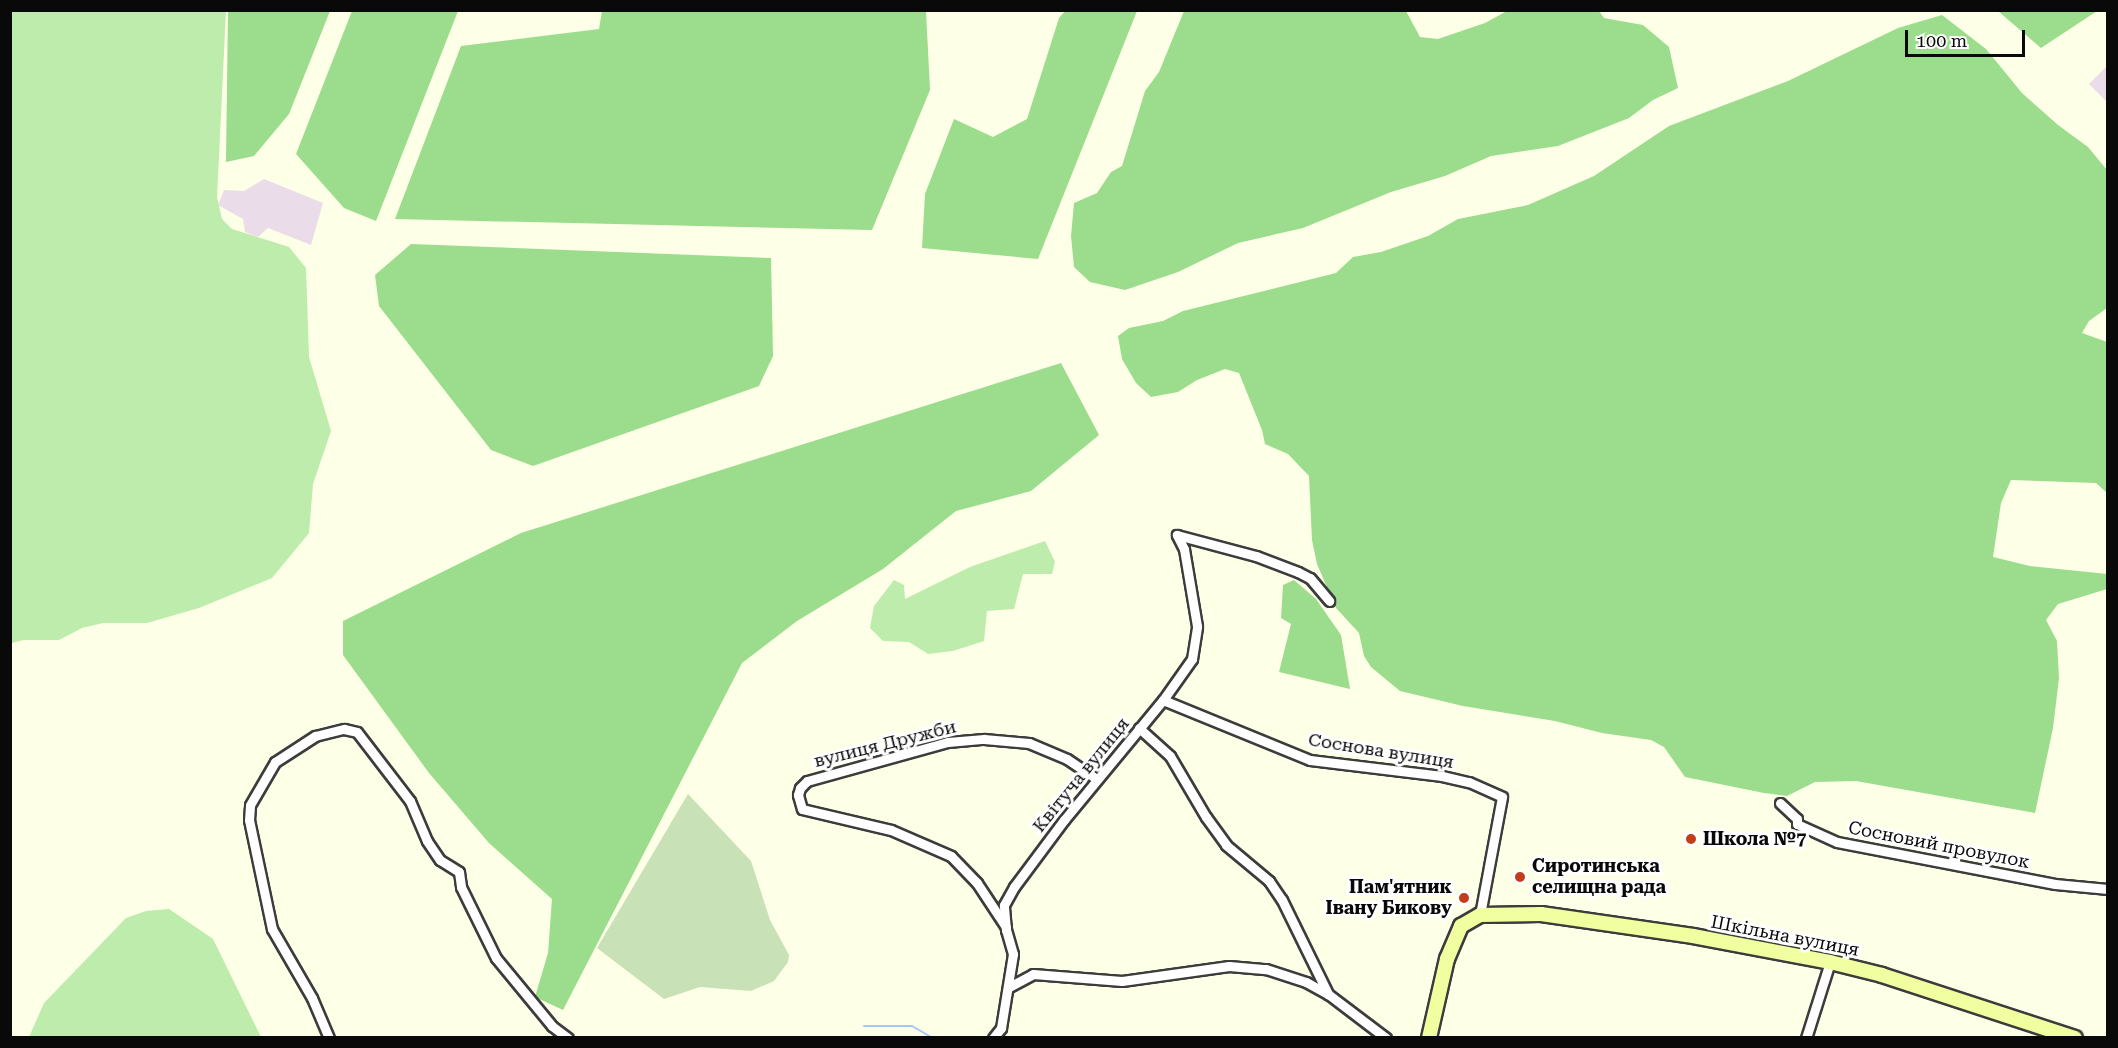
<!DOCTYPE html>
<html>
<head>
<meta charset="utf-8">
<style>
  body { margin:0 }
  #map { position:relative; width:2118px; height:1048px; overflow:hidden; background:#fdffe6; font-family:"Roboto Serif",serif }
  div>[style] { position:absolute }
  [style*='--x'] { left:calc(var(--x)*1px); top:calc(var(--y)*1px); width:calc(var(--w)*1px); rotate:calc(var(--a)*1deg) }
  .industrial>* { inset:0; background:#eadce8 }
  .green>* { inset:0; background:#bdecad }
  .forest>* { inset:0; background:#9bdd8c }
  .cemetery>* { inset:0; background:#c8e1b7 }
  .stream>* { height:2px; margin:-1px; padding:0 1px; transform-origin:1px; border-radius:1px; background:#a6c5fb }
  .roads { filter:drop-shadow(2px 0 #3c3c3c) drop-shadow(-2px 0 #3c3c3c) drop-shadow(0 2px #3c3c3c) drop-shadow(0 -2px #3c3c3c) }
  .street>* { height:9px; margin:-4.5px; padding:0 4.5px; transform-origin:4.5px; border-radius:4.5px; background:#fff }
  .secondary>* { height:14px; margin:-7px; padding:0 7px; transform-origin:7px; border-radius:7px; background:#f1ffa1 }
  .dots>* { width:16px; height:16px; translate:-50% -50%; box-sizing:border-box; border:3px solid #fff; border-radius:50% }
  span { translate:-50% -50%; white-space:nowrap; text-align:center; line-height:1.15; -webkit-text-stroke:6px #fff; paint-order:stroke }
  .street-label { font-size:18px; color:#090909 }
  .poi-label { font-size:18px; color:#090909; font-weight:700 }
  .left { translate:0 -50%; text-align:left }
  .right { translate:-100% -50%; text-align:right }
  .frame { position:absolute; inset:0; border:12px solid #090909; pointer-events:none }
  .scale { position:absolute; left:1905px; top:30px; width:120px; height:27px; box-sizing:border-box; border:3px solid #090909; border-top:0; padding-left:8px; font-size:18px; line-height:21px; white-space:nowrap; color:#090909; -webkit-text-stroke:4px #fff; paint-order:stroke }
</style>
</head>
<body>
<div id="map">
  <div class="industrial">
    <div style="clip-path:polygon(2107px 66px,2107px 102px,2089px 84px)"></div>
    <div style="clip-path:polygon(264px 179px,323px 203px,311px 245px,268px 228px,258px 237px,245px 232px,243px 219px,218px 205px,224px 190px,244px 191px)"></div>
  </div>
  <div class="green">
    <div style="clip-path:polygon(10px 11px,226px 11px,217px 197px,222px 219px,232px 229px,289px 247px,306px 268px,309px 357px,331px 431px,313px 484px,309px 533px,272px 578px,199px 608px,147px 623px,103px 623px,82px 628px,59px 640px,24px 640px,11px 643px)"></div>
    <div style="clip-path:polygon(1045px 541px,1055px 562px,1052px 574px,1023px 574px,1014px 609px,987px 611px,984px 641px,953px 651px,928px 654px,909px 642px,883px 641px,870px 628px,874px 606px,894px 580px,904px 585px,905px 599px,970px 567px)"></div>
    <div style="clip-path:polygon(169px 909px,213px 939px,261px 1037px,29px 1037px,44px 1003px,126px 918px,146px 911px)"></div>
  </div>
  <div class="forest">
    <div style="clip-path:polygon(1066px 10px,1137px 11px,1038px 259px,922px 248px,925px 194px,954px 119px,993px 137px,1027px 119px,1059px 18px)"></div>
    <div style="clip-path:polygon(228px 11px,330px 11px,289px 114px,254px 156px,226px 162px)"></div>
    <div style="clip-path:polygon(352px 11px,458px 11px,376px 221px,344px 208px,296px 154px)"></div>
    <div style="clip-path:polygon(602px 11px,926px 11px,930px 90px,872px 230px,395px 219px,461px 46px,599px 29px)"></div>
    <div style="clip-path:polygon(1184px 11px,1406px 11px,1420px 37px,1438px 39px,1485px 23px,1507px 11px,1599px 11px,1604px 18px,1643px 25px,1669px 47px,1678px 88px,1653px 100px,1629px 118px,1558px 146px,1491px 156px,1445px 176px,1391px 192px,1303px 228px,1238px 243px,1178px 272px,1125px 290px,1090px 282px,1074px 267px,1071px 236px,1074px 203px,1097px 193px,1111px 172px,1122px 166px,1145px 91px,1159px 72px)"></div>
    <div style="clip-path:polygon(1998px 11px,2097px 11px,2041px 48px)"></div>
    <div style="clip-path:polygon(1942px 15px,1986px 49px,2022px 93px,2058px 125px,2088px 147px,2107px 170px,2107px 308px,2089px 321px,2082px 333px,2107px 342px,2107px 493px,2096px 483px,2011px 480px,2001px 503px,1993px 557px,2030px 566px,2107px 574px,2107px 589px,2058px 604px,2046px 620px,2057px 641px,2059px 678px,2053px 728px,2035px 813px,1856px 781px,1815px 782px,1787px 796px,1764px 793px,1685px 777px,1664px 747px,1651px 740px,1602px 733px,1555px 721px,1463px 706px,1400px 691px,1371px 667px,1364px 656px,1359px 633px,1336px 608px,1317px 564px,1312px 540px,1309px 476px,1288px 454px,1265px 444px,1262px 430px,1239px 373px,1225px 369px,1197px 380px,1178px 392px,1151px 397px,1136px 383px,1122px 359px,1118px 336px,1129px 328px,1163px 321px,1183px 311px,1336px 273px,1353px 257px,1381px 252px,1428px 236px,1458px 219px,1528px 205px,1594px 176px,1669px 126px,1788px 81px,1898px 28px)"></div>
    <div style="clip-path:polygon(411px 244px,771px 258px,773px 356px,759px 386px,533px 466px,491px 450px,379px 306px,375px 275px)"></div>
    <div style="clip-path:polygon(1061px 363px,1099px 435px,1031px 491px,956px 511px,883px 569px,797px 621px,742px 663px,563px 1010px,535px 997px,548px 953px,552px 899px,489px 843px,429px 773px,343px 655px,343px 621px,521px 533px)"></div>
    <div style="clip-path:polygon(1294px 580px,1316px 599px,1341px 635px,1350px 689px,1279px 672px,1291px 624px,1281px 618px,1283px 585px)"></div>
  </div>
  <div class="cemetery">
    <div style="clip-path:polygon(688px 794px,751px 861px,770px 920px,789px 955px,788px 962px,774px 981px,751px 991px,700px 987px,664px 999px,597px 948px)"></div>
  </div>
  <div class="stream">
    <div style="--x:864;--y:1026;--w:48;--a:0"></div>
    <div style="--x:912;--y:1026;--w:24;--a:30"></div>
  </div>
  <div class="roads">
    <div class="street">
      <div style="--x:1177;--y:535;--w:82;--a:14.9"></div>
      <div style="--x:1256;--y:556;--w:45;--a:20.9"></div>
      <div style="--x:1298;--y:572;--w:13;--a:27"></div>
      <div style="--x:1310;--y:578;--w:30;--a:50"></div>
      <div style="--x:1163;--y:700;--w:159;--a:22.2"></div>
      <div style="--x:1310;--y:760;--w:133;--a:6.9"></div>
      <div style="--x:1442;--y:776;--w:28;--a:13"></div>
      <div style="--x:1469;--y:782;--w:36;--a:24"></div>
      <div style="--x:1502;--y:797;--w:120;--a:100.6"></div>
      <div style="--x:1139;--y:728;--w:42;--a:42.1"></div>
      <div style="--x:1170;--y:756;--w:71;--a:59.5"></div>
      <div style="--x:1206;--y:817;--w:34;--a:54"></div>
      <div style="--x:1226;--y:845;--w:56;--a:39.9"></div>
      <div style="--x:1269;--y:881;--w:23;--a:56"></div>
      <div style="--x:1282;--y:900;--w:105;--a:63.9"></div>
      <div style="--x:1780;--y:803;--w:23;--a:43"></div>
      <div style="--x:1797;--y:819;--w:5;--a:90"></div>
      <div style="--x:1797;--y:824;--w:44;--a:24.2"></div>
      <div style="--x:1837;--y:842;--w:222;--a:10.9"></div>
      <div style="--x:2055;--y:884;--w:53;--a:5.4"></div>
      <div style="--x:1006;--y:927;--w:53;--a:-123.4"></div>
      <div style="--x:977;--y:883;--w:37;--a:-134"></div>
      <div style="--x:951;--y:856;--w:65;--a:-156.6"></div>
      <div style="--x:891;--y:830;--w:91;--a:-166.7"></div>
      <div style="--x:802;--y:809;--w:15;--a:-106"></div>
      <div style="--x:798;--y:795;--w:7;--a:-74"></div>
      <div style="--x:800;--y:788;--w:10;--a:-45"></div>
      <div style="--x:807;--y:781;--w:146;--a:-15.5"></div>
      <div style="--x:948;--y:742;--w:36;--a:-5"></div>
      <div style="--x:984;--y:739;--w:45;--a:5.1"></div>
      <div style="--x:1029;--y:743;--w:41;--a:22.8"></div>
      <div style="--x:1067;--y:759;--w:36;--a:34"></div>
      <div style="--x:1009;--y:987;--w:27;--a:-28"></div>
      <div style="--x:1033;--y:974;--w:89;--a:4.5"></div>
      <div style="--x:1122;--y:981;--w:108;--a:-8"></div>
      <div style="--x:1229;--y:966;--w:37;--a:5"></div>
      <div style="--x:1266;--y:969;--w:42;--a:18"></div>
      <div style="--x:1306;--y:982;--w:25;--a:29"></div>
      <div style="--x:1328;--y:994;--w:73;--a:37.2"></div>
      <div style="--x:329;--y:1038;--w:43;--a:-113"></div>
      <div style="--x:312;--y:998;--w:80;--a:-120.1"></div>
      <div style="--x:272;--y:929;--w:111;--a:-101.9"></div>
      <div style="--x:249;--y:820;--w:15;--a:-86"></div>
      <div style="--x:250;--y:805;--w:50;--a:-59.8"></div>
      <div style="--x:275;--y:762;--w:48;--a:-33"></div>
      <div style="--x:315;--y:736;--w:30;--a:-14"></div>
      <div style="--x:344;--y:729;--w:13;--a:13"></div>
      <div style="--x:357;--y:732;--w:87;--a:52.5"></div>
      <div style="--x:410;--y:801;--w:43;--a:67"></div>
      <div style="--x:427;--y:841;--w:23;--a:56"></div>
      <div style="--x:440;--y:860;--w:22;--a:32"></div>
      <div style="--x:459;--y:872;--w:15;--a:82"></div>
      <div style="--x:461;--y:887;--w:79;--a:63.8"></div>
      <div style="--x:496;--y:958;--w:88;--a:50.5"></div>
      <div style="--x:552;--y:1026;--w:20;--a:37"></div>
      <div style="--x:993;--y:1038;--w:13;--a:-51"></div>
      <div style="--x:1001;--y:1028;--w:75;--a:-80.8"></div>
      <div style="--x:1013;--y:954;--w:25;--a:-106"></div>
      <div style="--x:1006;--y:930;--w:25;--a:-95"></div>
      <div style="--x:1004;--y:905;--w:21;--a:-61"></div>
      <div style="--x:1014;--y:887;--w:84;--a:-53.3"></div>
      <div style="--x:1064;--y:820;--w:156;--a:-50.5"></div>
      <div style="--x:1163;--y:700;--w:50;--a:-54.7"></div>
      <div style="--x:1192;--y:659;--w:33;--a:-81"></div>
      <div style="--x:1197;--y:626;--w:78;--a:-99.6"></div>
      <div style="--x:1184;--y:549;--w:16;--a:-117"></div>
      <div style="--x:1806;--y:1038;--w:80;--a:-72.5"></div>
    </div>
    <div class="secondary">
      <div style="--x:1429;--y:1038;--w:81;--a:-77.2"></div>
      <div style="--x:1447;--y:959;--w:36;--a:-67"></div>
      <div style="--x:1461;--y:926;--w:22;--a:-30"></div>
      <div style="--x:1480;--y:915;--w:61;--a:-0.9"></div>
      <div style="--x:1541;--y:914;--w:154;--a:8.2"></div>
      <div style="--x:1693;--y:936;--w:139;--a:10.7"></div>
      <div style="--x:1830;--y:962;--w:54;--a:14"></div>
      <div style="--x:1882;--y:975;--w:203;--a:18.1"></div>
    </div>
  </div>
  <div class="dots">
    <div style="left:1691px;top:839px;background:#c23d19"></div>
    <div style="left:1520px;top:877px;background:#c23d19"></div>
    <div style="left:1464px;top:898px;background:#c23d19"></div>
  </div>
  <div class="street-label">
    <span style="left:885px;top:744px;rotate:-14deg">вулиця Дружби</span>
    <span style="left:1381px;top:751px;rotate:9deg">Соснова вулиця</span>
    <span style="left:1081px;top:775px;rotate:-51deg">Квітуча вулиця</span>
    <span style="left:1939px;top:845px;rotate:11deg">Сосновий провулок</span>
    <span style="left:1785px;top:936px;rotate:11deg">Шкільна вулиця</span>
  </div>
  <div class="poi-label">
    <span class="left" style="left:1703px;top:839px">Школа №7</span>
    <span class="left" style="left:1532px;top:877px">Сиротинська<br>селищна рада</span>
    <span class="right" style="left:1452px;top:898px">Пам'ятник<br>Івану Бикову</span>
  </div>
  <div class="frame"></div>
  <div class="scale">100 m</div>
</div>
</body>
</html>
